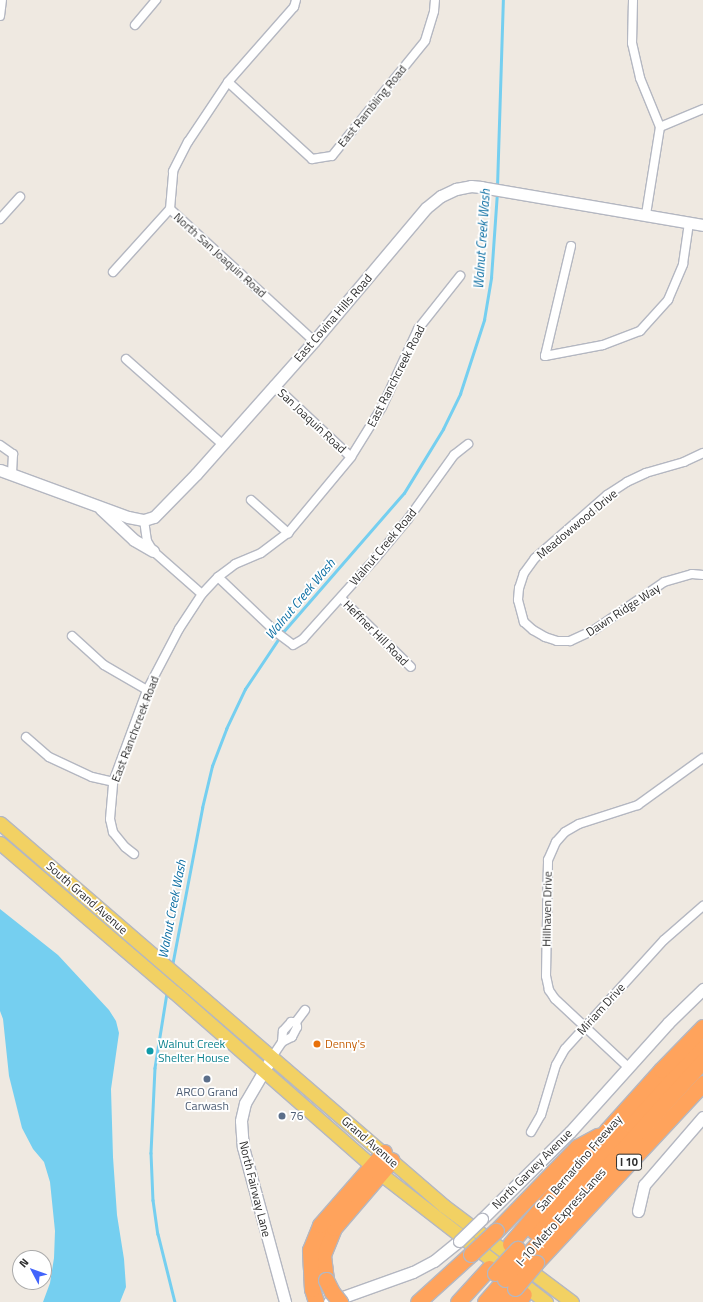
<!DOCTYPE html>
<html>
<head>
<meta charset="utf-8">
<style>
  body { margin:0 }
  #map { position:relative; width:703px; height:1302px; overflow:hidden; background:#efe9e1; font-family:"Titillium Web",sans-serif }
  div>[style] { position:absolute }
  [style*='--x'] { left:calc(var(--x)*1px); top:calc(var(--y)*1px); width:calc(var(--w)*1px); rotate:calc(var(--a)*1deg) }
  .water>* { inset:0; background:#75cff0 }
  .stream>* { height:2.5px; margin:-1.25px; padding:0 1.25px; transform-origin:1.25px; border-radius:1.25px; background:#75cff0 }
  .roads { filter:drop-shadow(1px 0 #b4b7c1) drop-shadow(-1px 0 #b4b7c1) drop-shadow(0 1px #b4b7c1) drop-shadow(0 -1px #b4b7c1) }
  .street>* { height:8px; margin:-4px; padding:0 4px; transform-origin:4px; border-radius:4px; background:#fff }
  .secondary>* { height:11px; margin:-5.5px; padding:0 5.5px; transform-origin:5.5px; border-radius:5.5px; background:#fff }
  .primary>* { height:13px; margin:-6.5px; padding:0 6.5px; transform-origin:6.5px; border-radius:6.5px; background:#f2d163 }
  .highway>* { height:15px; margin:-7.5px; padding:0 7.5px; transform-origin:7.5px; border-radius:7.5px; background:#ffa35c }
  .bridges { filter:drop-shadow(1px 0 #b4b7c1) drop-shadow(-1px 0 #b4b7c1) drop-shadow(0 1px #b4b7c1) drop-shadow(0 -1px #b4b7c1) }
  .secondary-bridge>* { height:11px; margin:-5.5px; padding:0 5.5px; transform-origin:5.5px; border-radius:5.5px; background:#fff }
  .highway-bridge>* { height:15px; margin:-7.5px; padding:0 7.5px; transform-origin:7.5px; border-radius:7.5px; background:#ffa35c }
  .dots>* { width:11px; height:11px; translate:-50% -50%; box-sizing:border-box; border:2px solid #fff; border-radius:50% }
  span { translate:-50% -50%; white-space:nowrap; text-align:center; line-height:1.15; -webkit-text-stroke:3.5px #fff; paint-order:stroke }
  .shield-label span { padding:1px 3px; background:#fff; border:1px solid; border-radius:3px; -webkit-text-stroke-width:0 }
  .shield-label { font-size:11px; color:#2e2e2e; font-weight:700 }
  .street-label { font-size:12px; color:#2e2e2e }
  .culture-label { font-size:12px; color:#0d838f }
  .left { translate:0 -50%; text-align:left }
  .food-label { font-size:12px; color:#c56008 }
  .service-label { font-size:12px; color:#4e5e75 }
  .water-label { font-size:13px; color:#0d6fa3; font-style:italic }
  .north { position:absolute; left:12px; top:1250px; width:40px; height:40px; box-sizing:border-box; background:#fff; border:1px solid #ababab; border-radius:50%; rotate:311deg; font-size:11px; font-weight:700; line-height:16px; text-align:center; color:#2e2e2e }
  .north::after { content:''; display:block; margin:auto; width:14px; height:18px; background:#4264fb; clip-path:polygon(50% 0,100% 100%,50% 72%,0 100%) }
</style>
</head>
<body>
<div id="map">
  <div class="water">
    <div style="clip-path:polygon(0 909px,58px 955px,109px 1010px,116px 1021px,119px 1033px,111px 1089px,113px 1157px,117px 1215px,124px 1259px,126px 1287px,120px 1302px,43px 1302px,50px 1283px,54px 1258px,55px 1231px,50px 1182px,44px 1162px,33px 1149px,22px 1128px,9px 1076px,3px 1019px,0 1011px)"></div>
  </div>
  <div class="stream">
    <div style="--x:497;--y:187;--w:187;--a:-88.2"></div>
    <div style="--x:172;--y:966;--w:161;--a:-79.2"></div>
    <div style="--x:202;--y:808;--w:43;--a:-76.6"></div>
    <div style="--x:212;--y:766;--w:40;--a:-69"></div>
    <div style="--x:226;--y:729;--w:44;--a:-64.6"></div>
    <div style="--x:245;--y:689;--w:69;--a:-56.3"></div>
    <div style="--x:283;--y:632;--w:184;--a:-49"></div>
    <div style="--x:404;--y:493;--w:75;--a:-58.6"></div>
    <div style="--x:443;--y:429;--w:39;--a:-64"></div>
    <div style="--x:460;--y:394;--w:78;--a:-72"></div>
    <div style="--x:484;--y:320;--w:43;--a:-80.5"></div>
    <div style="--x:491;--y:278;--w:86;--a:-86"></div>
    <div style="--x:167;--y:993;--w:76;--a:99.1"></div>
    <div style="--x:155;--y:1068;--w:85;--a:92.7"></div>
    <div style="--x:151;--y:1153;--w:47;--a:87.6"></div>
    <div style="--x:153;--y:1200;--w:34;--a:82"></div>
    <div style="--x:158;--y:1234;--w:70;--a:76"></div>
  </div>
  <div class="roads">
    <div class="street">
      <div style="--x:633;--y:0;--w:43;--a:91.3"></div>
      <div style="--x:632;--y:43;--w:36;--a:77"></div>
      <div style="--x:640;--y:78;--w:53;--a:67.8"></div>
      <div style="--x:660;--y:127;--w:88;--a:99.1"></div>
      <div style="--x:0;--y:16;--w:16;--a:-83"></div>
      <div style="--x:135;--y:25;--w:33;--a:-50"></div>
      <div style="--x:228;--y:82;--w:114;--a:42.5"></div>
      <div style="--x:312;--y:159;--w:20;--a:-9"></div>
      <div style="--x:332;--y:156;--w:148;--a:-51"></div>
      <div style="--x:425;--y:41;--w:31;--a:-73"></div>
      <div style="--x:434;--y:11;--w:11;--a:-85"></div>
      <div style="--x:660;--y:127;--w:47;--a:-22.7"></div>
      <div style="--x:170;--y:209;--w:38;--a:-85"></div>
      <div style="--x:173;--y:171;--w:33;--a:-63"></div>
      <div style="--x:188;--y:142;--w:72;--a:-56.3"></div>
      <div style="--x:228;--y:82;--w:100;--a:-48.7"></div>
      <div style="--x:294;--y:7;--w:7;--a:-74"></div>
      <div style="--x:170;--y:209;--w:195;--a:42.5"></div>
      <div style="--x:0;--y:219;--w:30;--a:-48"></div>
      <div style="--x:571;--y:246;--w:113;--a:103.3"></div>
      <div style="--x:545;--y:356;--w:59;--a:-10.7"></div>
      <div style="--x:603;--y:345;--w:40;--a:-21"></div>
      <div style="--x:640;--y:331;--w:42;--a:-47.9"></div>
      <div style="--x:668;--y:300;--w:39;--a:-67"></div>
      <div style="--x:683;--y:264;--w:41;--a:-81.7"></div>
      <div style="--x:113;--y:272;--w:85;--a:-47.9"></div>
      <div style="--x:126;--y:359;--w:128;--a:41.5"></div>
      <div style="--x:274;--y:385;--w:105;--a:43.1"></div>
      <div style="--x:0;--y:445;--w:16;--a:35"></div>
      <div style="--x:13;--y:454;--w:20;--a:93"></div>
      <div style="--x:703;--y:453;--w:21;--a:155"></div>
      <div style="--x:684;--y:462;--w:40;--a:164"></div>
      <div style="--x:646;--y:473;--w:21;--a:155"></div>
      <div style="--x:627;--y:482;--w:24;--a:147"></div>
      <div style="--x:607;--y:495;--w:96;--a:138.8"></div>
      <div style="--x:535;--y:558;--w:19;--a:126"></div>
      <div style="--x:524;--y:573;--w:16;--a:108"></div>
      <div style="--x:519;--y:588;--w:12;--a:95"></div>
      <div style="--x:518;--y:600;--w:23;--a:75"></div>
      <div style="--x:524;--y:622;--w:12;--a:42"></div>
      <div style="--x:533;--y:630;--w:14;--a:30"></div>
      <div style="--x:545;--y:637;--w:13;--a:18"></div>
      <div style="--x:557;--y:641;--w:13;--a:0"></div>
      <div style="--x:570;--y:641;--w:26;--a:-25"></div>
      <div style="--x:594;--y:630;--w:85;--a:-34.4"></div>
      <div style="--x:664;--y:582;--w:29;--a:-16"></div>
      <div style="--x:692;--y:574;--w:11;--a:5"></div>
      <div style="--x:251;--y:500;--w:50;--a:41.7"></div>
      <div style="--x:144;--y:520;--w:21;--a:82"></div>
      <div style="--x:147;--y:541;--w:12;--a:59"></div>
      <div style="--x:153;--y:551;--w:65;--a:41.3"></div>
      <div style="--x:218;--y:577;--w:80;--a:43.5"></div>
      <div style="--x:276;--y:632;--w:21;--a:37"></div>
      <div style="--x:293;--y:645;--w:12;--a:-31"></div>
      <div style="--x:303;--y:639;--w:106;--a:-48.1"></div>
      <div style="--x:374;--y:560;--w:53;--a:-50.3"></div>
      <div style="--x:408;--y:519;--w:79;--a:-54.3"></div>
      <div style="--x:454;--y:455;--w:18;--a:-38"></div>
      <div style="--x:341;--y:598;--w:98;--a:44.6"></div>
      <div style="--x:72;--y:636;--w:43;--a:42.2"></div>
      <div style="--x:104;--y:665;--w:50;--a:30.2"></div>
      <div style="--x:26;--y:737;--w:30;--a:41"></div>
      <div style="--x:49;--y:757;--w:47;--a:24.9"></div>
      <div style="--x:92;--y:777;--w:22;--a:13"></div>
      <div style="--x:134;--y:854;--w:11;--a:-142"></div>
      <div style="--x:125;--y:847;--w:19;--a:-129"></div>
      <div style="--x:113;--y:832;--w:13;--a:-103"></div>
      <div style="--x:110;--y:819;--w:37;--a:-85"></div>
      <div style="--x:113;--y:782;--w:98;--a:-69.7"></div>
      <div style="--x:147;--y:690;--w:69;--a:-62.3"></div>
      <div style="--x:179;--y:629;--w:42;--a:-56.7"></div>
      <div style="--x:202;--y:594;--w:23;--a:-47"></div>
      <div style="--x:218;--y:577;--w:21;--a:-37"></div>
      <div style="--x:235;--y:564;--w:28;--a:-23"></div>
      <div style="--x:261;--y:553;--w:34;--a:-37"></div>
      <div style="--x:288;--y:533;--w:99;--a:-50.3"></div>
      <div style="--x:351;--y:457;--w:59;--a:-58.2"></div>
      <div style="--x:382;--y:407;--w:86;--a:-65.2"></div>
      <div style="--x:418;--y:329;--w:68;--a:-51.6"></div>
      <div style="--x:282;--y:1042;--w:11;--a:-27"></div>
      <div style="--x:292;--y:1037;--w:11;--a:-63"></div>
      <div style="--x:297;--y:1027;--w:5;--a:-101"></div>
      <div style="--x:272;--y:1057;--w:18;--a:-56"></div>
      <div style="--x:282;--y:1042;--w:11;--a:-85"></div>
      <div style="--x:283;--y:1031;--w:12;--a:-48"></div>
      <div style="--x:291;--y:1022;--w:5;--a:0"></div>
      <div style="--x:296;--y:1022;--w:15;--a:-53"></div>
      <div style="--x:628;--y:1067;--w:100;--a:-137"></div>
      <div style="--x:555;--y:999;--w:11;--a:-124"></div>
      <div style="--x:549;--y:990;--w:14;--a:-102"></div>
      <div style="--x:546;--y:976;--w:116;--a:-89"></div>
      <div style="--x:548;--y:860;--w:20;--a:-66"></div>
      <div style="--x:556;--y:842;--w:13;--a:-48"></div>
      <div style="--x:565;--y:832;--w:16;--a:-30"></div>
      <div style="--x:579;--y:824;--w:62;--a:-17.9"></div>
      <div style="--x:638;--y:805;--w:80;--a:-35.9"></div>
      <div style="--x:531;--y:1132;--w:20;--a:-60"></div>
      <div style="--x:541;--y:1115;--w:52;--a:-73.3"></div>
      <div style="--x:556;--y:1065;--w:18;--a:-61"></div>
      <div style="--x:565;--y:1049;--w:147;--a:-47.8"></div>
      <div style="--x:664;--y:940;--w:52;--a:-41.1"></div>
    </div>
    <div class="secondary">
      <div style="--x:0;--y:470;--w:136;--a:20.2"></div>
      <div style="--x:128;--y:517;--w:16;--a:11"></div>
      <div style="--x:144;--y:520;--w:10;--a:-17"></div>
      <div style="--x:154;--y:517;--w:60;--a:-45.7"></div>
      <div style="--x:196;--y:474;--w:178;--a:-48.4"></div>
      <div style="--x:314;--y:341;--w:174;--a:-49.9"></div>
      <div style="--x:426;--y:208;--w:19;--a:-39"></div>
      <div style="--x:441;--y:196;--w:17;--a:-25"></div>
      <div style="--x:456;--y:189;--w:15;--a:-11"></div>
      <div style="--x:471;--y:186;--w:10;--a:6"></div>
      <div style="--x:481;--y:187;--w:225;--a:9.7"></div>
      <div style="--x:101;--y:509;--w:45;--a:43.2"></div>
      <div style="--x:134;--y:540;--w:22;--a:30"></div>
      <div style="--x:272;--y:1057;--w:53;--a:120.4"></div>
      <div style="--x:245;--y:1103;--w:18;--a:103"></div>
      <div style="--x:241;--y:1121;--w:26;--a:86"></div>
      <div style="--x:243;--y:1147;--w:161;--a:74.8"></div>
      <div style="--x:638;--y:1211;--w:27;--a:-77"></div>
      <div style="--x:644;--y:1185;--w:90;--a:-49.1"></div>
      <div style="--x:482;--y:1219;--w:124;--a:-44.7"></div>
      <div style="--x:570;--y:1132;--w:147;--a:-48"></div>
      <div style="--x:668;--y:1023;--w:49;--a:-44.2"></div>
      <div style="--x:329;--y:1302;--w:89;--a:-19.7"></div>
      <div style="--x:413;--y:1272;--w:24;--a:-28"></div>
      <div style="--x:434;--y:1261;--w:32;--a:-39"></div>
    </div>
    <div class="primary">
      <div style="--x:0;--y:823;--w:586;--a:40.78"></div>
      <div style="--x:444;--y:1206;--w:160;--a:36.9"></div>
      <div style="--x:0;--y:843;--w:229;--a:40.6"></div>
      <div style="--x:174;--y:992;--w:276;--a:41.3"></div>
      <div style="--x:381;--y:1174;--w:209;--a:37.8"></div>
    </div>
    <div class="highway">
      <div style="--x:496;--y:1231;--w:117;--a:-46"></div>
      <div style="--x:577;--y:1147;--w:24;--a:-28"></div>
      <div style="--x:534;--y:1231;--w:142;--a:-48.7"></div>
      <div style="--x:628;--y:1124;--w:108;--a:-46.1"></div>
      <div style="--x:510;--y:1244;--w:150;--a:-49.6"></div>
      <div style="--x:607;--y:1130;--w:81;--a:-48"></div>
      <div style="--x:661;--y:1070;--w:60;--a:-45.7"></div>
      <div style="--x:526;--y:1256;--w:263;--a:-47.8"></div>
      <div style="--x:536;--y:1263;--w:246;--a:-47.1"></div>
      <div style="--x:326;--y:1280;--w:25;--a:-97"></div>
      <div style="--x:323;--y:1255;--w:29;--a:-68"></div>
      <div style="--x:334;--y:1228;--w:89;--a:-49.5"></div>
      <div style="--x:316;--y:1302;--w:14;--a:-107"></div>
      <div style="--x:312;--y:1289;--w:39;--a:-93"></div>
      <div style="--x:310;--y:1250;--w:27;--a:-68"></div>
      <div style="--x:320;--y:1225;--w:97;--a:-48.8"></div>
      <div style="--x:418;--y:1302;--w:72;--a:-42.2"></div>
      <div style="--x:458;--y:1302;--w:46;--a:-47.6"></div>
      <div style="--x:485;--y:1302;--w:30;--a:-49"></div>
      <div style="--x:503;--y:1302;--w:18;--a:-49"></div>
      <div style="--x:519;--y:1302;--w:9;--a:-58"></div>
    </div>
  </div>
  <div class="bridges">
    <div class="secondary-bridge">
      <div style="--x:459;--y:1241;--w:32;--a:-44"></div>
    </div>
    <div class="highway-bridge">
      <div style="--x:471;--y:1254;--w:34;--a:-43"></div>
      <div style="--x:495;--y:1273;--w:33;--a:-47"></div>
      <div style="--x:505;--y:1279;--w:31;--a:-48"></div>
      <div style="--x:326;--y:1280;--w:13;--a:63"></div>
      <div style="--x:332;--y:1292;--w:13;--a:51"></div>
      <div style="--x:515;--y:1288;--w:33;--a:-50"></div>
    </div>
  </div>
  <div class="dots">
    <div style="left:317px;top:1044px;background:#e8710a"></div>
    <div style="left:150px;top:1051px;background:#0f9aa8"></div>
    <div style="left:207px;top:1079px;background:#5c6f8a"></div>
    <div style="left:282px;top:1116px;background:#5c6f8a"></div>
  </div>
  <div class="shield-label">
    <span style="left:629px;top:1162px">I 10</span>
  </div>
  <div class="street-label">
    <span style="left:372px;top:106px;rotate:-51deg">East Rambling Road</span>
    <span style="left:220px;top:255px;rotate:42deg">North San Joaquin Road</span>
    <span style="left:333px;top:318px;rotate:-49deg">East Covina Hills Road</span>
    <span style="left:396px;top:376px;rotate:-63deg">East Ranchcreek Road</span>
    <span style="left:312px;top:421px;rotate:43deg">San Joaquin Road</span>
    <span style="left:577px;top:524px;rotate:-40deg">Meadowwood Drive</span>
    <span style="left:383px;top:547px;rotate:-50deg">Walnut Creek Road</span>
    <span style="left:623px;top:610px;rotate:-33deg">Dawn Ridge Way</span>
    <span style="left:376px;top:633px;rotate:45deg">Heffner Hill Road</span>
    <span style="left:135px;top:729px;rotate:-69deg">East Ranchcreek Road</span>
    <span style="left:87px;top:898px;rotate:41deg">South Grand Avenue</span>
    <span style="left:547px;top:909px;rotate:-89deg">Hillhaven Drive</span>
    <span style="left:601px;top:1009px;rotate:-48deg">Miriam Drive</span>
    <span style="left:370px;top:1142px;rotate:41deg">Grand Avenue</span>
    <span style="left:579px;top:1163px;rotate:-49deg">San Bernardino Freeway</span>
    <span style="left:532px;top:1169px;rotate:-45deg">North Garvey Avenue</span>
    <span style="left:255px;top:1189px;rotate:76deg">North Fairway Lane</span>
    <span style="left:561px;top:1217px;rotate:-48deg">I-10 Metro ExpressLanes</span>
  </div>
  <div class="culture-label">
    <span class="left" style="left:158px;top:1051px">Walnut Creek<br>Shelter House</span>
  </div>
  <div class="food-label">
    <span class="left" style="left:325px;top:1044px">Denny's</span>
  </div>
  <div class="service-label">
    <span style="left:207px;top:1099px">ARCO Grand<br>Carwash</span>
    <span class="left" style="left:290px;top:1116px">76</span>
  </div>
  <div class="water-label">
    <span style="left:482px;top:239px;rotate:-86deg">Walnut Creek Wash</span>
    <span style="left:300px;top:599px;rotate:-50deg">Walnut Creek Wash</span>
    <span style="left:172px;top:909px;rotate:-79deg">Walnut Creek Wash</span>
  </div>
  <div class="north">N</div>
</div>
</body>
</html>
